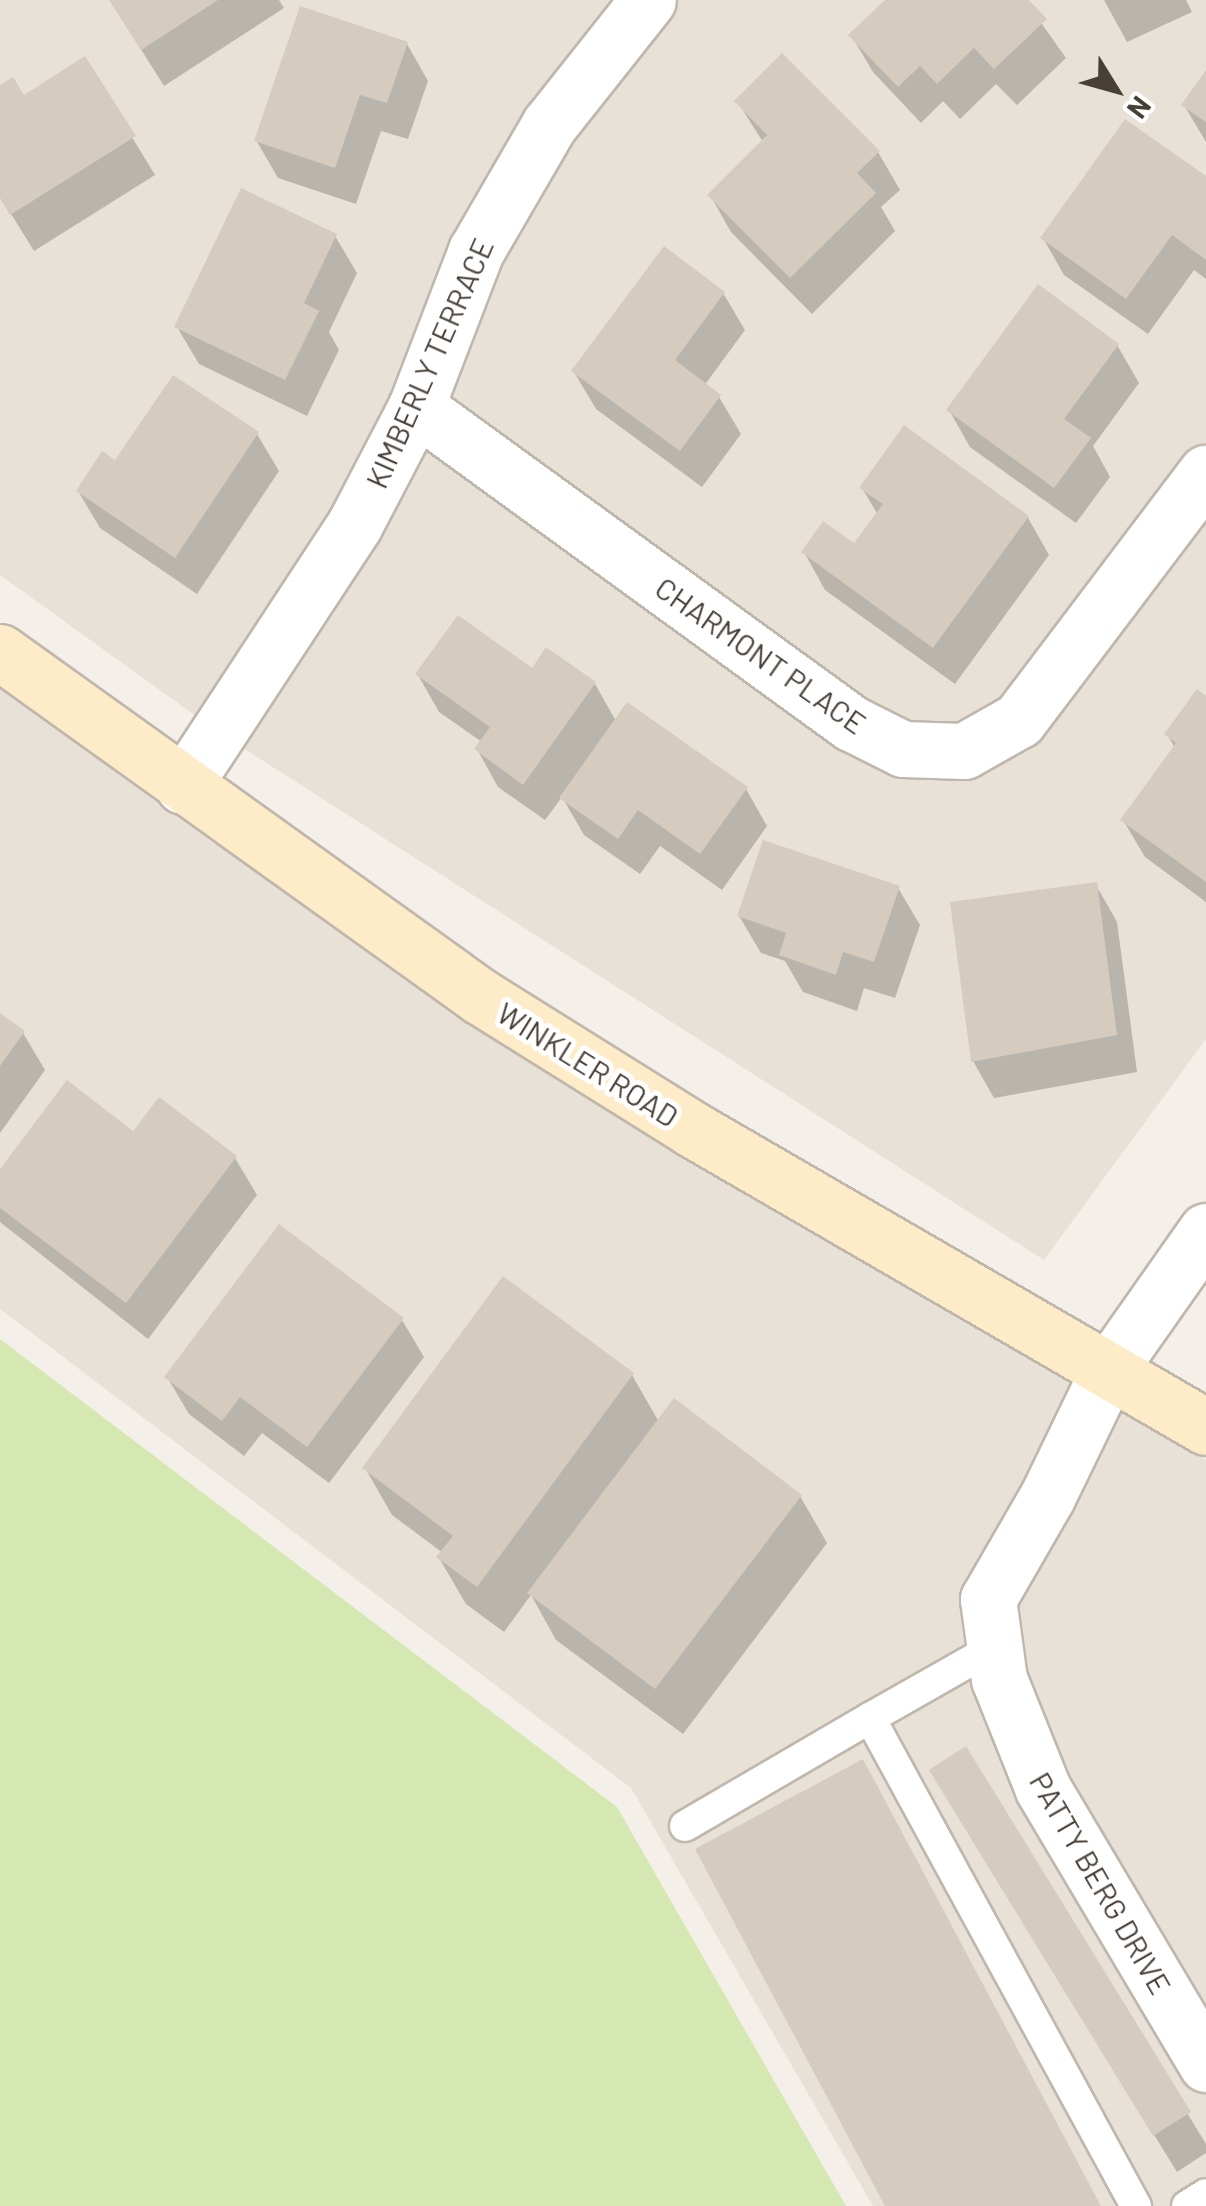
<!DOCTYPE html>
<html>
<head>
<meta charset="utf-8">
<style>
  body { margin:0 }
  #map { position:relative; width:1206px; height:2206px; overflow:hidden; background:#f4f0e9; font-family:Barlow,sans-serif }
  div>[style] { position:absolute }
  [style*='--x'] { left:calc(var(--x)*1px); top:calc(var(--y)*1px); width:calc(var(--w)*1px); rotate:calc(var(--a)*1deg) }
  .residential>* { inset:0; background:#e8e1d7 }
  .green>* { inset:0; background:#d5e8b2 }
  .shadow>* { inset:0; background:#0003 }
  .building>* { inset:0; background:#d6cbbf }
  .roads { filter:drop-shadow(2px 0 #c0b7ac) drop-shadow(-2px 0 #c0b7ac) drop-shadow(0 2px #c0b7ac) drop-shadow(0 -2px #c0b7ac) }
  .lane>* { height:30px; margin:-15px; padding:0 15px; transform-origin:15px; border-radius:15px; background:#fff }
  .street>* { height:55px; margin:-27.5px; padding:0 27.5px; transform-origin:27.5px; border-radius:27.5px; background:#fff }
  .secondary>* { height:55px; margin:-27.5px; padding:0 27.5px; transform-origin:27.5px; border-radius:27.5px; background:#feecc9 }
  span { translate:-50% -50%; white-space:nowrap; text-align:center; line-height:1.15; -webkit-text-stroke:10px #fff; paint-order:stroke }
  .street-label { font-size:30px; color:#484037 }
  .north { position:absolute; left:1066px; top:40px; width:100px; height:100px; -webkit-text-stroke:8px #fff; paint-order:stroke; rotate:127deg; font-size:28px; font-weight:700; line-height:40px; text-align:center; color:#484037 }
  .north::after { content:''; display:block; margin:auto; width:35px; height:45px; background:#484037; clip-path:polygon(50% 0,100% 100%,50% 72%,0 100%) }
</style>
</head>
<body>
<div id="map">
  <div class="residential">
    <div style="clip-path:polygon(0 0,1206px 0,1206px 1039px,1044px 1260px,218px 732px,0 575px)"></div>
    <div style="clip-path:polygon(0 686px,465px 1019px,679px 1154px,1206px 1460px,1206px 2206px,873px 2206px,631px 1788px,0 1309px)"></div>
  </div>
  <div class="green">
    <div style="clip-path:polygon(0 1339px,617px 1807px,846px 2206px,0 2206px)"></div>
  </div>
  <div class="shadow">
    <div style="clip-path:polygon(110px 0,279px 0,284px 8px,164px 86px)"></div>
    <div style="clip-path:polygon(889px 0,1025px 0,1066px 58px,1017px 105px,996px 84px,960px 119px,943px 101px,921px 123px,873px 72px,851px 35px)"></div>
    <div style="clip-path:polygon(1104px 0,1186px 0,1192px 12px,1127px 42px)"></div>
    <div style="clip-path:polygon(407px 44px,428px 81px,408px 139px,381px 131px,356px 204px,278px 178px,256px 140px)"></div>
    <div style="clip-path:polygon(85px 60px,155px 175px,34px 251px,0 196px,0 88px,24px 99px)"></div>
    <div style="clip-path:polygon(1206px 75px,1206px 142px,1184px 105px)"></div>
    <div style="clip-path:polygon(737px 101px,878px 152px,900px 190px,881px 207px,895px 231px,812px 314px,731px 232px,710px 195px,763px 142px)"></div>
    <div style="clip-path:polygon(1206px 179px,1206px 279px,1194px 270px,1148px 334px,1064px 275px,1043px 238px)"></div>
    <div style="clip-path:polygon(335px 236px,357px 273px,329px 332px,339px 350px,307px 416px,199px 364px,177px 327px)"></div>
    <div style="clip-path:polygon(723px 293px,745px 330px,704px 386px,719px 397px,741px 434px,702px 487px,596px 409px,574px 372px)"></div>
    <div style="clip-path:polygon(1117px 345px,1139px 383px,1093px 446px,1110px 477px,1076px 523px,970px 447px,949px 410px)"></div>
    <div style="clip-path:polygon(257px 434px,279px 471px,197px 594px,100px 528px,78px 491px,116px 464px)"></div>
    <div style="clip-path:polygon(862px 488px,1028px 518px,1049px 555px,955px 684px,825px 590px,804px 552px,855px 547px,878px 515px)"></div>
    <div style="clip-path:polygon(533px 671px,595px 684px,616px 721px,746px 789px,767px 826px,722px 890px,660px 846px,640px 874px,584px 835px,562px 797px,545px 820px,498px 787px,477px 749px,482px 742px,439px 712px,418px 675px)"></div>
    <div style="clip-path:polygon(1206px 699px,1206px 902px,1145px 857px,1123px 820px,1175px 748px,1167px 734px)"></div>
    <div style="clip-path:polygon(1096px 885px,1117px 922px,1137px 1072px,994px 1098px,973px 1061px)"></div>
    <div style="clip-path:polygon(898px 888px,920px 925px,895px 998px,864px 988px,857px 1011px,803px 992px,785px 961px,761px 953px,739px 916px)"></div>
    <div style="clip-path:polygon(0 1017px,23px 1033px,45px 1070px,0 1133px)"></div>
    <div style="clip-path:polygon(134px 1134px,235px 1158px,257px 1195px,148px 1339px,0 1222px,0 1173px)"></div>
    <div style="clip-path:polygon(402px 1320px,424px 1357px,329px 1483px,262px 1433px,244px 1456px,189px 1414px,167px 1377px)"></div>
    <div style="clip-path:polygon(632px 1375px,659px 1422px,800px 1496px,827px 1543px,683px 1734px,556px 1640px,531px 1595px,504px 1632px,466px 1604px,439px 1558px,443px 1553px,392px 1515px,365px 1468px)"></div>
    <div style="clip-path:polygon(965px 1750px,1206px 2144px,1206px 2153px,1177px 2172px,953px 1808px)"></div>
  </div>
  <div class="building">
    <div style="clip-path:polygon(109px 0,218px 0,141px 50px)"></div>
    <div style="clip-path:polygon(885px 0,1029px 0,1047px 19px,994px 69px,974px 48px,937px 84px,920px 66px,898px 87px,848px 35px)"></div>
    <div style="clip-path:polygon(300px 6px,408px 42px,387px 103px,360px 95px,335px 168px,254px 141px)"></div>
    <div style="clip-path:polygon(782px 53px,880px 151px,857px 173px,876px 193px,790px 278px,707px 195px,767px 135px,734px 101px)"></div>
    <div style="clip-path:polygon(85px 56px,136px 136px,10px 215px,0 198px,0 85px,13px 77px,24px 95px)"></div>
    <div style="clip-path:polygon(1206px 70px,1206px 122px,1181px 105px)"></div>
    <div style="clip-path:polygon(1125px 119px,1206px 176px,1206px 260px,1172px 235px,1126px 299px,1040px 238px)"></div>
    <div style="clip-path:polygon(241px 188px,337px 234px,304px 303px,319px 311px,285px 380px,174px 327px)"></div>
    <div style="clip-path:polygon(664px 246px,725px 292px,675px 360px,721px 395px,680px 451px,571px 371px)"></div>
    <div style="clip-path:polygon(1038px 284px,1119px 344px,1064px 419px,1091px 438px,1054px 488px,946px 410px)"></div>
    <div style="clip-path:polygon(173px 375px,259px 432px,175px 558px,76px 491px,102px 451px,115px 460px)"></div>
    <div style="clip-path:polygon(904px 425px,1029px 516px,933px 648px,801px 552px,823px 521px,854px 543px,883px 504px,859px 488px)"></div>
    <div style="clip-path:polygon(458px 615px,532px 668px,546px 647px,596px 682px,523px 785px,474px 749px,490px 727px,415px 674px)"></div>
    <div style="clip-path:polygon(1197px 689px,1206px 696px,1206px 882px,1120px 820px,1176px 743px,1164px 734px)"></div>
    <div style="clip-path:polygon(627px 702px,748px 787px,700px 854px,638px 810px,618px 839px,559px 798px)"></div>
    <div style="clip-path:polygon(763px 840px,900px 886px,874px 962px,843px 952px,836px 975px,779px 955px,786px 933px,737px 916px)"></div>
    <div style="clip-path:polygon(1097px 882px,1117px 1035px,971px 1062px,950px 902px)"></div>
    <div style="clip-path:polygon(0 1013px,25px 1031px,0 1066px)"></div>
    <div style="clip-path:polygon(67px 1080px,133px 1131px,159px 1097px,237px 1156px,126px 1303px,0 1208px,0 1169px)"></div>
    <div style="clip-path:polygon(279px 1224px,404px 1318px,307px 1447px,240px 1397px,222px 1421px,164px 1377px)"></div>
    <div style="clip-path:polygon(503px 1276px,634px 1373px,477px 1587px,436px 1557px,453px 1536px,362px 1468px)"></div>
    <div style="clip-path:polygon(674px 1398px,802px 1495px,655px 1689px,527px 1593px)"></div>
    <div style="clip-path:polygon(966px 1746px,1191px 2112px,1153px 2136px,929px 1770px)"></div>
    <div style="clip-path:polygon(863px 1759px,1101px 2206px,885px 2206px,695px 1849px)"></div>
  </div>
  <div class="roads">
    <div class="lane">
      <div style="--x:995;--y:1647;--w:144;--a:150.4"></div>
      <div style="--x:870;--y:1718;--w:556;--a:61.41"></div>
      <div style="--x:685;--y:1826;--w:214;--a:-30.3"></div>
      <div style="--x:1187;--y:2206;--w:22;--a:-32"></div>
    </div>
    <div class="street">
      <div style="--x:416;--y:407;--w:538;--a:36"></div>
      <div style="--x:851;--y:723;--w:58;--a:26.6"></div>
      <div style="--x:903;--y:749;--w:61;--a:1.9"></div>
      <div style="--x:964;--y:751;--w:63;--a:-29.4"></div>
      <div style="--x:1019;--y:720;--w:310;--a:-52.9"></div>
      <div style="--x:183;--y:786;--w:313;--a:-56.7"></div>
      <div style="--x:355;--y:524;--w:132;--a:-62.5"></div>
      <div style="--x:416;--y:407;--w:167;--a:-69"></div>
      <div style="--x:476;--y:251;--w:146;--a:-59.9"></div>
      <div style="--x:549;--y:125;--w:159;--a:-51.6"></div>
      <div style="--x:1206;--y:1231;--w:169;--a:125.1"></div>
      <div style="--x:1109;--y:1369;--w:142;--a:115.8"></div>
      <div style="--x:1047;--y:1497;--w:118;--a:120"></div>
      <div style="--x:988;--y:1599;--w:81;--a:82.2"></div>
      <div style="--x:999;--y:1679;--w:118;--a:68.2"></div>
      <div style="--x:1043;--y:1789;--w:320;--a:59.3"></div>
    </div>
    <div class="secondary">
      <div style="--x:0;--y:652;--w:592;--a:35.65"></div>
      <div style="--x:481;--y:997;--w:249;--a:32"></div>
      <div style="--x:692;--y:1129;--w:594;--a:30.1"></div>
    </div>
  </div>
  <div class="street-label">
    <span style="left:429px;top:363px;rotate:-66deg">KIMBERLY TERRACE</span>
    <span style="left:761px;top:655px;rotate:35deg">CHARMONT PLACE</span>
    <span style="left:588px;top:1064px;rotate:32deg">WINKLER ROAD</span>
    <span style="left:1101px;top:1883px;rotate:60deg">PATTY BERG DRIVE</span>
  </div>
  <div class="north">N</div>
</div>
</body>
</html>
